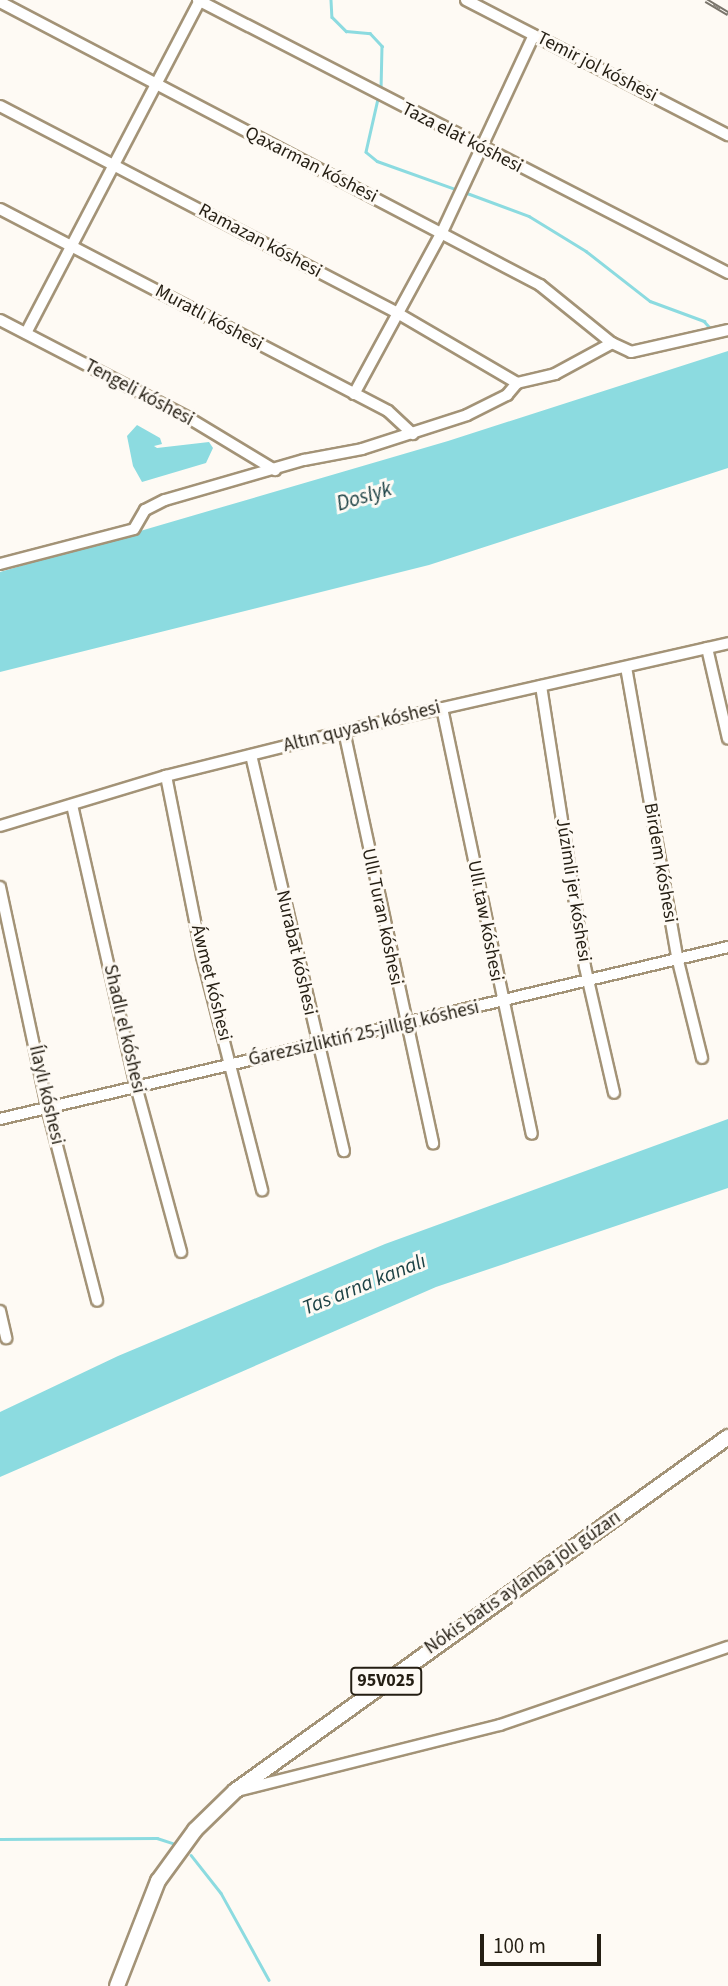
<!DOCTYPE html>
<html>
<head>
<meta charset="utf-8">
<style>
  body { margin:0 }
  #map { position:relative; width:728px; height:1986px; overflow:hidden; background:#fefaf4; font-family:"Source Sans 3",sans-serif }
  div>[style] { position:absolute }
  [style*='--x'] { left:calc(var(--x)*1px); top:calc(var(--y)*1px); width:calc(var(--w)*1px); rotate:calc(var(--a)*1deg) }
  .water>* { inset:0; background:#8cdbe0 }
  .stream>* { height:2.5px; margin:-1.25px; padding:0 1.25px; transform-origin:1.25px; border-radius:1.25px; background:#8cdbe0 }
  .roads { filter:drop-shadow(2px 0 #a39377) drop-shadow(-2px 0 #a39377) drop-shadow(0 2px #a39377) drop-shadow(0 -2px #a39377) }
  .minor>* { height:10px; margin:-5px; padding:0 5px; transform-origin:5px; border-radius:5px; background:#fff }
  .major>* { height:14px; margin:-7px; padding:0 7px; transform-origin:7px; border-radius:7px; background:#fff }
  .rail>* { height:5px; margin-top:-2.5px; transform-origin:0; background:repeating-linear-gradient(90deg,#fefaf4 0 8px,#7a756c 0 16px); box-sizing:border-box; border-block:2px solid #7a756c }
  span { translate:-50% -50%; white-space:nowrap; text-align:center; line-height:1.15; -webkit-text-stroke:6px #fefaf4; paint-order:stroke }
  .shield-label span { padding:2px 5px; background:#fefaf4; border:2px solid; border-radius:5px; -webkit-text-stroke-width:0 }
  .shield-label { font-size:18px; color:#241e13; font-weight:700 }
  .street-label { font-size:19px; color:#241e13 }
  .water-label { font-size:21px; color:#1d4245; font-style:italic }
  .scale { position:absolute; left:480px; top:1934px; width:121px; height:32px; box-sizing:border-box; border:4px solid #241e13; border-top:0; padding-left:9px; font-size:21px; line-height:24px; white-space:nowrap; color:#241e13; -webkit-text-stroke:5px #fefaf4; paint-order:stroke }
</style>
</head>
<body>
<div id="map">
  <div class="water">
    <div style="clip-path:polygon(728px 351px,728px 468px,429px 565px,0 672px,0 572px,448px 441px)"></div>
    <div style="clip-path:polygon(137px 425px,160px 438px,162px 444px,154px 446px,157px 448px,209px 442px,213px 448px,206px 463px,142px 482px,133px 466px,127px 436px)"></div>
    <div style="clip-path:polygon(728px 1119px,728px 1188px,436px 1287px,0 1477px,0 1412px,118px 1356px,385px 1244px)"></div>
  </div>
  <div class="stream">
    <div style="--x:331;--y:0;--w:17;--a:87"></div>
    <div style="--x:332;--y:17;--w:20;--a:45"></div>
    <div style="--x:346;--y:31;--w:24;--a:5"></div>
    <div style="--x:370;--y:33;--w:18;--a:47"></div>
    <div style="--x:382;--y:46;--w:45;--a:91.3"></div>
    <div style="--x:378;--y:99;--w:54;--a:102.8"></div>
    <div style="--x:366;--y:152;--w:14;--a:39"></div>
    <div style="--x:377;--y:161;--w:83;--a:19.7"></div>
    <div style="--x:467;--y:193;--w:66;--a:20.4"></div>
    <div style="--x:529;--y:216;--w:67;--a:31.6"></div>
    <div style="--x:586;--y:251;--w:81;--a:38"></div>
    <div style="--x:650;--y:301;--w:58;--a:20.3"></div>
    <div style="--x:704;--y:321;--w:13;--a:48"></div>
    <div style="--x:0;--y:1839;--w:157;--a:-0.4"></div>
    <div style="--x:157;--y:1838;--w:16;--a:18"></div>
    <div style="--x:191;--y:1855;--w:48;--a:51.7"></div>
    <div style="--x:221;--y:1893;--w:99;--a:61.1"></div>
  </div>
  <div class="roads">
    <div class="minor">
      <div style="--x:198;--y:0;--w:596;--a:27.25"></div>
      <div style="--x:466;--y:0;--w:295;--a:27.3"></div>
      <div style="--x:0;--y:2;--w:610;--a:27.66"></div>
      <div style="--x:540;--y:285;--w:92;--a:38.9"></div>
      <div style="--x:0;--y:106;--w:450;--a:27.5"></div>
      <div style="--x:399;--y:314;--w:137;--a:30.3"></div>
      <div style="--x:0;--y:209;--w:437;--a:27.5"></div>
      <div style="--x:388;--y:411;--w:34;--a:43"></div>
      <div style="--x:0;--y:320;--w:211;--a:27.4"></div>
      <div style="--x:187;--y:417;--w:103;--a:31.1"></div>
      <div style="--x:26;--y:333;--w:376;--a:-62.4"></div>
      <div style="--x:354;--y:394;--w:184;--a:-61.5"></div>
      <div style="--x:442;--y:232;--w:217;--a:-65"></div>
      <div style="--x:0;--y:564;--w:138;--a:-14.6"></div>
      <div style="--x:134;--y:529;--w:22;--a:-60"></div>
      <div style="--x:145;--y:510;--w:22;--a:-27"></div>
      <div style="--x:165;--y:500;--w:145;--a:-16.1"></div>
      <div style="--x:304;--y:460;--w:59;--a:-10.7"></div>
      <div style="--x:362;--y:449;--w:110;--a:-17.9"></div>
      <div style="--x:467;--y:415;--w:45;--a:-26.6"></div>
      <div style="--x:507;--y:395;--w:16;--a:-50"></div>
      <div style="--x:517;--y:383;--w:39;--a:-13"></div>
      <div style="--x:555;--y:374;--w:65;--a:-28.5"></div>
      <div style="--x:612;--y:343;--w:21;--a:25"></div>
      <div style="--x:631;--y:352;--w:99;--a:-12.8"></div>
      <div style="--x:707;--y:648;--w:93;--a:77"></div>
      <div style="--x:626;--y:667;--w:294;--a:80"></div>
      <div style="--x:677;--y:957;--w:104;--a:76.1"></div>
      <div style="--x:541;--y:686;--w:284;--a:81.1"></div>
      <div style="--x:585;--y:967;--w:129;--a:77"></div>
      <div style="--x:442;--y:708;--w:435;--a:78.1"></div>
      <div style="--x:344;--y:731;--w:422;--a:77.8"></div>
      <div style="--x:251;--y:755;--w:407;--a:76.8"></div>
      <div style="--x:166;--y:776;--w:184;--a:78.7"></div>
      <div style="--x:202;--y:956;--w:242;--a:75.6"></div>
      <div style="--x:72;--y:805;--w:288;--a:77.2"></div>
      <div style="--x:136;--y:1086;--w:172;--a:74.8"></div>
      <div style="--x:0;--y:826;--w:173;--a:-16.8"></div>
      <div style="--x:166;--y:776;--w:231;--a:-14"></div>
      <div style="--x:390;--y:720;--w:347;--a:-12.8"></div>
      <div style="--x:0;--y:887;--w:225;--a:77.9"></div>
      <div style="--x:47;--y:1107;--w:200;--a:75.5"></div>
      <div style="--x:0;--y:1119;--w:748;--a:-13.29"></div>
      <div style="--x:0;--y:1311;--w:28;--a:77"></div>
      <div style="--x:241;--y:1790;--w:267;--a:-14.1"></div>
      <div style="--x:500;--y:1725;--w:241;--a:-18.9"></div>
    </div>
    <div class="major">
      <div style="--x:117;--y:1986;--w:113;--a:-68.7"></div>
      <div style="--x:158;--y:1881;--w:63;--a:-54"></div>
      <div style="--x:195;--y:1830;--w:56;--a:-44.3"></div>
      <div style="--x:235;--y:1791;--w:607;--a:-35.68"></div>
    </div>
  </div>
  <div class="rail">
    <div style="--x:706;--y:0;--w:26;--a:31"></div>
  </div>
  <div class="shield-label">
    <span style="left:386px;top:1681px">95V025</span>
  </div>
  <div class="street-label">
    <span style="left:597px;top:67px;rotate:27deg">Temir jol kóshesi</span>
    <span style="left:462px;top:138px;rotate:27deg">Taza elat kóshesi</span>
    <span style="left:311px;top:165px;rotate:27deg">Qaxarman kóshesi</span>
    <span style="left:260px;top:241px;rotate:28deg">Ramazan kóshesi</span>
    <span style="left:209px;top:318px;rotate:28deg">Muratlı kóshesi</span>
    <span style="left:139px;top:393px;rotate:28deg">Tengeli kóshesi</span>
    <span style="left:362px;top:727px;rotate:-14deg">Altın quyash kóshesi</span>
    <span style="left:660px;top:863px;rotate:80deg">Birdem kóshesi</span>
    <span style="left:573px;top:890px;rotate:81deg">Júzimli jer kóshesi</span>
    <span style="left:382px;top:917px;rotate:78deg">Ullı Turan kóshesi</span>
    <span style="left:485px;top:921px;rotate:79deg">Ullı taw kóshesi</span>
    <span style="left:296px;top:953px;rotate:77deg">Nurabat kóshesi</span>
    <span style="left:211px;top:983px;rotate:76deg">Áwmet kóshesi</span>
    <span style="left:124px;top:1029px;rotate:77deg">Shadlı el kóshesi</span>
    <span style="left:364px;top:1034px;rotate:-13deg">Ǵarezsizliktiń 25-jıllıǵı kóshesi</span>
    <span style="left:46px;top:1095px;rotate:77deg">Ílaylı kóshesi</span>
    <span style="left:523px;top:1583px;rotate:-35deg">Nókis batıs aylanba jolı gúzarı</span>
  </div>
  <div class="water-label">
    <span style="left:364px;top:496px;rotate:-17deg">Doslyk</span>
    <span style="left:364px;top:1284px;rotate:-22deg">Tas arna kanalı</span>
  </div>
  <div class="scale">100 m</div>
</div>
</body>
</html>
